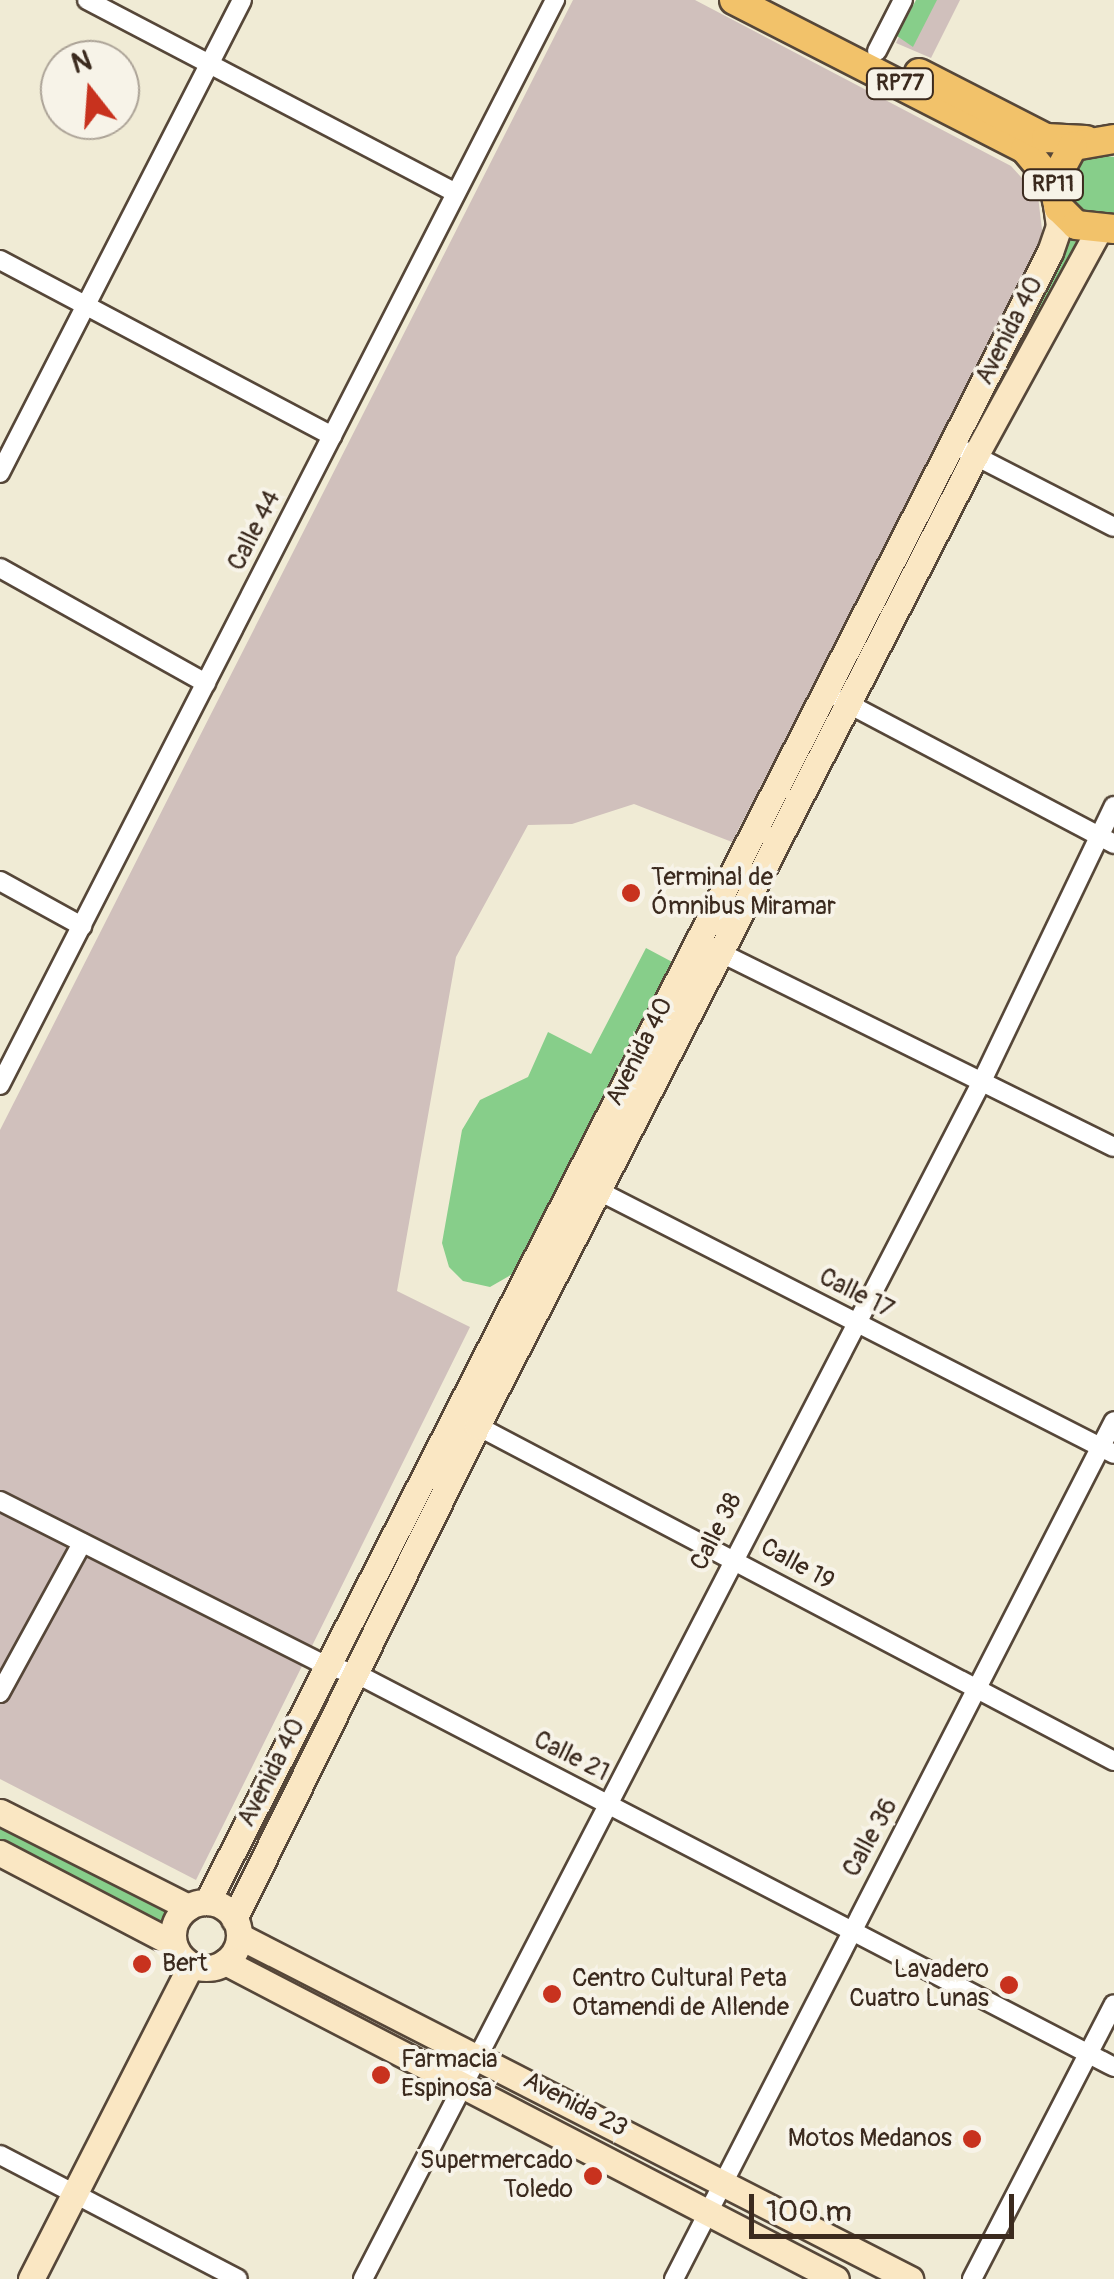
<!DOCTYPE html>
<html>
<head>
<meta charset="utf-8">
<style>
  body { margin:0 }
  #map { position:relative; width:1114px; height:2279px; overflow:hidden; background:#f0ebd5; font-family:Pangolin,sans-serif }
  div>[style] { position:absolute }
  [style*='--x'] { left:calc(var(--x)*1px); top:calc(var(--y)*1px); width:calc(var(--w)*1px); rotate:calc(var(--a)*1deg) }
  .industrial>* { inset:0; background:#d0c0bc }
  .green>* { inset:0; background:#87ce8a }
  .roads { filter:drop-shadow(2px 0 #564739) drop-shadow(-2px 0 #564739) drop-shadow(0 2px #564739) drop-shadow(0 -2px #564739) }
  .street>* { height:18px; margin:-9px; padding:0 9px; transform-origin:9px; border-radius:9px; background:#fff }
  .secondary>* { height:25px; margin:-12.5px; padding:0 12.5px; transform-origin:12.5px; border-radius:12.5px; background:#fae7c3 }
  .secondary>.ring { margin:-12.5px; padding:0; box-sizing:content-box; background:none; border:25px solid #fae7c3; border-radius:50% }
  .primary>* { height:28px; margin:-14px; padding:0 14px; transform-origin:14px; border-radius:14px; background:#f2c26a }
  .dots>* { width:28px; height:28px; translate:-50% -50%; box-sizing:border-box; border:5px solid #f7f3e8; border-radius:50% }
  span { translate:-50% -50%; white-space:nowrap; text-align:center; line-height:1.15; -webkit-text-stroke:8px #f7f3e8; paint-order:stroke }
  .shield-label span { padding:2px 8px; background:#f7f3e8; border:2px solid; border-radius:8px; -webkit-text-stroke-width:0 }
  .shield-label { font-size:22px; color:#3b2a1e; font-weight:700 }
  .street-label { font-size:25px; color:#3b2a1e }
  .poi-label { font-size:25px; color:#3b2a1e }
  .left { translate:0 -50%; text-align:left }
  .right { translate:-100% -50%; text-align:right }
  .north { position:absolute; left:40px; top:40px; width:100px; height:100px; box-sizing:border-box; background:#f7f3e8; border:2px solid #aca397; border-radius:50%; rotate:343deg; font-size:28px; font-weight:700; line-height:40px; text-align:center; color:#3b2a1e }
  .north::after { content:''; display:block; margin:auto; width:35px; height:45px; background:#c8321e; clip-path:polygon(50% 0,100% 100%,50% 72%,0 100%) }
  .scale { position:absolute; left:749px; top:2194px; width:265px; height:45px; box-sizing:border-box; border:5px solid #3b2a1e; border-top:0; padding-left:12px; font-size:30px; line-height:35px; white-space:nowrap; color:#3b2a1e; -webkit-text-stroke:8px #f7f3e8; paint-order:stroke }
</style>
</head>
<body>
<div id="map">
  <div class="industrial">
    <div style="clip-path:polygon(573px 0,695px 0,1011px 166px,1038px 196px,1043px 238px,732px 842px,634px 804px,572px 824px,528px 825px,456px 957px,397px 1291px,470px 1327px,196px 1880px,0 1779px,0 1130px)"></div>
    <div style="clip-path:polygon(917px 0,960px 0,931px 58px,896px 43px)"></div>
  </div>
  <div class="green">
    <div style="clip-path:polygon(916px 0,937px 0,913px 47px,897px 36px)"></div>
    <div style="clip-path:polygon(1095px 154px,1114px 157px,1114px 215px,1081px 212px,1070px 196px,1076px 165px)"></div>
    <div style="clip-path:polygon(1068px 238px,1077px 242px,982px 422px,978px 420px)"></div>
    <div style="clip-path:polygon(646px 948px,676px 964px,516px 1272px,490px 1287px,463px 1281px,449px 1267px,442px 1243px,462px 1130px,480px 1100px,528px 1077px,548px 1032px,591px 1054px)"></div>
    <div style="clip-path:polygon(331px 1684px,333px 1686px,230px 1891px,227px 1888px)"></div>
    <div style="clip-path:polygon(0 1821px,171px 1911px,170px 1916px,156px 1924px,0 1842px)"></div>
  </div>
  <div class="roads">
    <div class="street">
      <div style="--x:87;--y:0;--w:416;--a:27.6"></div>
      <div style="--x:877;--y:51;--w:57;--a:-63"></div>
      <div style="--x:0;--y:260;--w:376;--a:27.9"></div>
      <div style="--x:966;--y:451;--w:166;--a:27.2"></div>
      <div style="--x:0;--y:473;--w:531;--a:-62.9"></div>
      <div style="--x:0;--y:568;--w:236;--a:29.2"></div>
      <div style="--x:841;--y:700;--w:309;--a:27.8"></div>
      <div style="--x:0;--y:881;--w:94;--a:28.8"></div>
      <div style="--x:711;--y:948;--w:449;--a:26.3"></div>
      <div style="--x:0;--y:1085;--w:1219;--a:-62.91"></div>
      <div style="--x:589;--y:1186;--w:589;--a:27.04"></div>
      <div style="--x:468;--y:1421;--w:730;--a:27.76"></div>
      <div style="--x:0;--y:1501;--w:365;--a:26.8"></div>
      <div style="--x:326;--y:1666;--w:30;--a:14"></div>
      <div style="--x:355;--y:1673;--w:855;--a:27.43"></div>
      <div style="--x:0;--y:1693;--w:171;--a:-61.3"></div>
      <div style="--x:0;--y:2155;--w:268;--a:27.5"></div>
      <div style="--x:363;--y:2279;--w:1348;--a:-62.67"></div>
      <div style="--x:982;--y:1081;--w:305;--a:-64.4"></div>
      <div style="--x:674;--y:2279;--w:964;--a:-62.85"></div>
      <div style="--x:972;--y:2279;--w:309;--a:-62.7"></div>
    </div>
    <div class="secondary">
      <div style="--x:0;--y:1812;--w:211;--a:26.8"></div>
      <div style="--x:0;--y:1853;--w:196;--a:27.6"></div>
      <div style="--x:207;--y:1902;--w:1853;--a:-62.94"></div>
      <div style="--x:1050;--y:252;--w:28;--a:-71"></div>
      <div style="--x:1059;--y:226;--w:28;--a:-98"></div>
      <div class="ring" style="left:173px;top:1902px;width:41px;height:41px"></div>
      <div style="--x:234;--y:1919;--w:550;--a:-63.76"></div>
      <div style="--x:477;--y:1426;--w:1090;--a:-62.82"></div>
      <div style="--x:975;--y:456;--w:256;--a:-61.3"></div>
      <div style="--x:239;--y:1936;--w:754;--a:27.08"></div>
      <div style="--x:225;--y:1962;--w:688;--a:27.42"></div>
      <div style="--x:31;--y:2279;--w:352;--a:-63"></div>
    </div>
    <div class="primary">
      <div style="--x:734;--y:0;--w:327;--a:27.1"></div>
      <div style="--x:1025;--y:149;--w:44;--a:50.5"></div>
      <div style="--x:919;--y:73;--w:143;--a:27.1"></div>
      <div style="--x:1046;--y:138;--w:40;--a:2.9"></div>
      <div style="--x:1114;--y:139;--w:42;--a:170.3"></div>
      <div style="--x:1073;--y:146;--w:42;--a:118.4"></div>
      <div style="--x:1053;--y:183;--w:26;--a:77"></div>
      <div style="--x:1059;--y:208;--w:24;--a:45"></div>
      <div style="--x:1076;--y:225;--w:38;--a:6"></div>
    </div>
  </div>
  <div class="dots">
    <div style="left:631px;top:893px;background:#c8321e"></div>
    <div style="left:142px;top:1964px;background:#c8321e"></div>
    <div style="left:1009px;top:1985px;background:#c8321e"></div>
    <div style="left:552px;top:1994px;background:#c8321e"></div>
    <div style="left:381px;top:2075px;background:#c8321e"></div>
    <div style="left:972px;top:2139px;background:#c8321e"></div>
    <div style="left:593px;top:2176px;background:#c8321e"></div>
  </div>
  <div class="shield-label">
    <span style="left:900px;top:84px">RP77</span>
    <span style="left:1053px;top:185px">RP11</span>
  </div>
  <div class="street-label">
    <span style="left:1010px;top:331px;rotate:-63deg">Avenida 40</span>
    <span style="left:255px;top:531px;rotate:-63deg">Calle 44</span>
    <span style="left:640px;top:1052px;rotate:-63deg">Avenida 40</span>
    <span style="left:856px;top:1294px;rotate:27deg">Calle 17</span>
    <span style="left:717px;top:1532px;rotate:-63deg">Calle 38</span>
    <span style="left:797px;top:1565px;rotate:29deg">Calle 19</span>
    <span style="left:571px;top:1757px;rotate:27deg">Calle 21</span>
    <span style="left:272px;top:1773px;rotate:-63deg">Avenida 40</span>
    <span style="left:871px;top:1838px;rotate:-61deg">Calle 36</span>
    <span style="left:575px;top:2105px;rotate:27deg">Avenida 23</span>
  </div>
  <div class="poi-label">
    <span class="left" style="left:651px;top:893px">Terminal de<br>Ómnibus Miramar</span>
    <span class="left" style="left:162px;top:1964px">Bert</span>
    <span class="right" style="left:989px;top:1985px">Lavadero<br>Cuatro Lunas</span>
    <span class="left" style="left:572px;top:1994px">Centro Cultural Peta<br>Otamendi de Allende</span>
    <span class="left" style="left:401px;top:2075px">Farmacia<br>Espinosa</span>
    <span class="right" style="left:952px;top:2139px">Motos Medanos</span>
    <span class="right" style="left:573px;top:2176px">Supermercado<br>Toledo</span>
  </div>
  <div class="north">N</div>
  <div class="scale">100 m</div>
</div>
</body>
</html>
